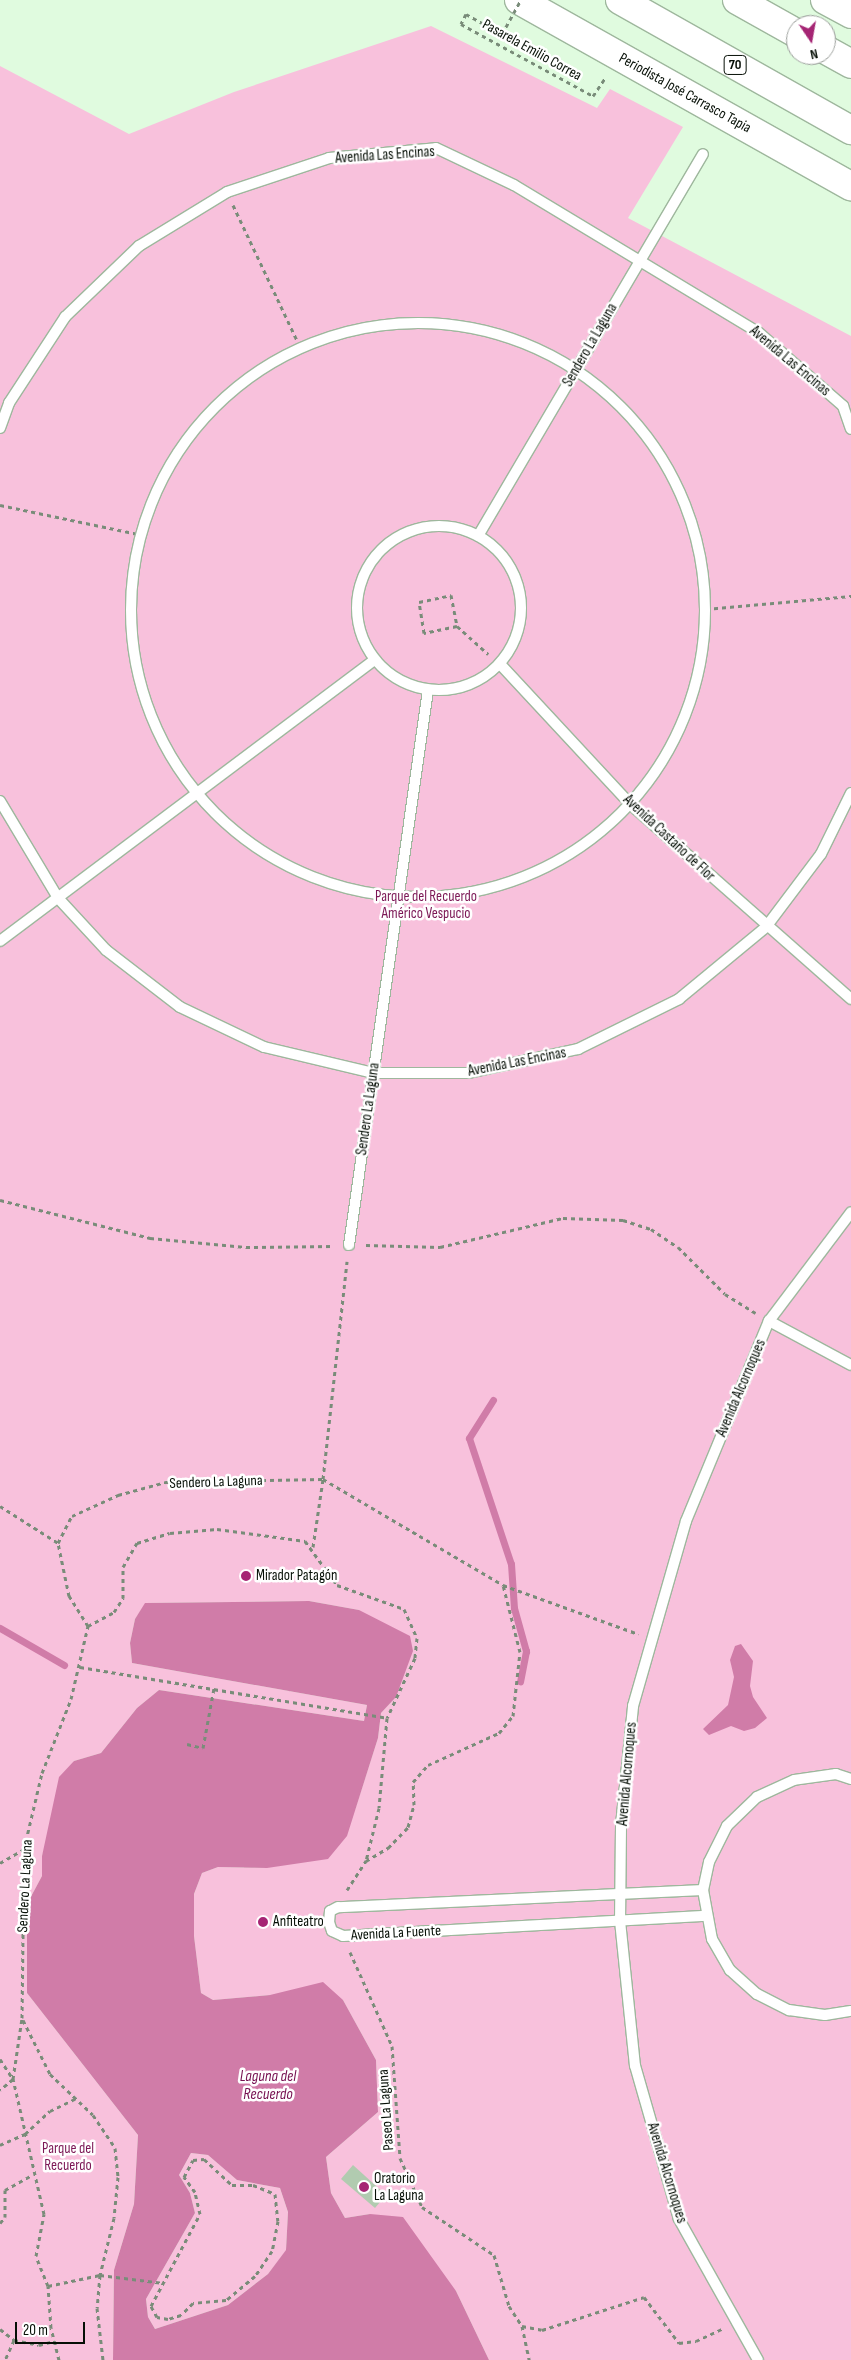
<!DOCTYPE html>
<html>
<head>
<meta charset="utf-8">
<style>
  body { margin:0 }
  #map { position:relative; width:851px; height:2360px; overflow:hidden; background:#e0fbdf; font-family:"Sofia Sans Condensed",sans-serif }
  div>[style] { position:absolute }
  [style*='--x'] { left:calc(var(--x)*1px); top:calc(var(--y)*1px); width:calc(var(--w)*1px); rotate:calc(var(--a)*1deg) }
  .green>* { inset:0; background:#f8c1dc }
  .water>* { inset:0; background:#d07ca8 }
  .stream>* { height:7px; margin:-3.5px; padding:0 3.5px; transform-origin:3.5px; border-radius:3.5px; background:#d07ca8 }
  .building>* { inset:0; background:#b1cbb0 }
  .path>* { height:3px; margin-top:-1.5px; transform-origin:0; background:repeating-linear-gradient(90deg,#798c79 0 4px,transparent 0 8px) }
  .roads { filter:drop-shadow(1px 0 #9eb79d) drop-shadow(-1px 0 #9eb79d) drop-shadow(0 1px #9eb79d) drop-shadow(0 -1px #9eb79d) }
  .service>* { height:10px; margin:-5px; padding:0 5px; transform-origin:5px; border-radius:5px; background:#fff }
  .service>.ring { margin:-5px; padding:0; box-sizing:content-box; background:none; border:10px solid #fff; border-radius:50% }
  .secondary>* { height:28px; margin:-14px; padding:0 14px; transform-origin:14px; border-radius:14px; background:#fff }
  .motorway>* { height:28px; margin:-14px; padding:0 14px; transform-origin:14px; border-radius:14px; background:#fff }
  .path-bridge>* { height:3px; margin-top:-1.5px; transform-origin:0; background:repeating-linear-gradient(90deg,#798c79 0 4px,transparent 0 8px) }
  .dots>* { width:14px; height:14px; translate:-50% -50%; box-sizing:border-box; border:2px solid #fff; border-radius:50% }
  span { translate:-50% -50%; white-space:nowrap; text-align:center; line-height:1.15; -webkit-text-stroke:5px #fff; paint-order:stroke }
  .shield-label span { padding:1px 4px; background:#fff; border:1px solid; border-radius:4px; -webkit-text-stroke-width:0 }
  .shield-label { font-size:14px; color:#060f06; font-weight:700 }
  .street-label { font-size:15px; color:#060f06 }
  .park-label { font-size:15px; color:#7c1856 }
  .poi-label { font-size:15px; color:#060f06 }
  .left { translate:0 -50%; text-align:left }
  .water-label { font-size:16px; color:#761050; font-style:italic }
  .north { position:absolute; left:786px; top:15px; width:50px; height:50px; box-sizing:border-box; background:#fff; border:1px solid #9b9f9b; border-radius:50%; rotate:168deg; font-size:14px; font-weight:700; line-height:20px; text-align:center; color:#060f06 }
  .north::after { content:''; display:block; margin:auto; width:18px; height:22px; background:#a52574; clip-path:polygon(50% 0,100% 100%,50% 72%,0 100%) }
  .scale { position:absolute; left:15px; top:2322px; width:70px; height:22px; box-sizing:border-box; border:2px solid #060f06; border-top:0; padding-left:6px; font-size:15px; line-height:18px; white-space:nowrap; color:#060f06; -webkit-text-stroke:4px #fff; paint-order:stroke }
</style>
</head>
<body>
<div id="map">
  <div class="green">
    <div style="clip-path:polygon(431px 26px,597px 108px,610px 89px,683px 127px,628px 218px,851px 336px,851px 2360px,489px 2360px,456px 2291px,370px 2214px,345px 2218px,331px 2193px,326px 2157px,378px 2112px,376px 2060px,343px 2000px,270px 1995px,213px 2000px,201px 1993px,194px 1936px,194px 1894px,202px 1873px,218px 1867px,267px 1868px,355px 1810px,378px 1738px,381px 1713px,396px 1697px,359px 1610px,309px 1601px,146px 1603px,135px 1619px,130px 1643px,132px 1663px,367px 1705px,364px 1721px,159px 1690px,137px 1708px,101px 1753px,74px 1761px,42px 1856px,42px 1876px,27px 1904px,27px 1993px,138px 2135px,134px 2204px,114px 2270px,113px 2360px,0 2360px,0 66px,129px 134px,234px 92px)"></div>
    <div style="clip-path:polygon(191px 2153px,208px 2155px,237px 2180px,280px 2188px,288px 2212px,286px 2251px,268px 2274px,228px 2305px,155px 2329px,148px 2317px,146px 2299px,195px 2213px,190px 2193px,179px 2175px)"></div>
  </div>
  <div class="water">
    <div style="clip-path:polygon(evenodd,309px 1601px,359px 1610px,410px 1636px,413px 1651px,396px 1697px,381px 1713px,378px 1738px,347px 1836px,328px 1859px,267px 1868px,218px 1867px,202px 1873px,194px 1894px,194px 1936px,201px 1993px,213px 2000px,270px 1995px,323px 1982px,343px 2000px,376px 2060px,378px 2112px,326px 2157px,331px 2193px,345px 2218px,370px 2214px,403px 2217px,456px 2291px,489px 2360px,113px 2360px,114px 2270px,134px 2204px,138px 2135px,27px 1993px,27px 1904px,42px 1876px,42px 1856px,59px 1777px,74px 1761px,101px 1753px,137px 1708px,159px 1690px,364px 1721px,367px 1705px,132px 1663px,130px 1643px,135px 1619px,145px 1603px,309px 1601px,191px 2153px,208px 2155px,237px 2180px,280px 2188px,288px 2212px,286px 2250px,268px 2274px,228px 2305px,155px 2329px,148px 2317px,146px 2299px,195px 2213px,190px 2193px,179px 2175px,191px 2153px)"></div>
    <div style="clip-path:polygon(741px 1644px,753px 1661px,750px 1686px,753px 1697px,767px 1718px,755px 1728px,744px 1731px,731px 1726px,709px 1735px,703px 1729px,728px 1705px,734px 1677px,730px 1660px,735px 1646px)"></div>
  </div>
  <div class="stream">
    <div style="--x:493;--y:1400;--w:45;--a:122.3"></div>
    <div style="--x:469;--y:1438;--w:133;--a:71.6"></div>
    <div style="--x:511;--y:1564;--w:44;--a:86.1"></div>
    <div style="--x:514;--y:1608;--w:45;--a:74.4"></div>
    <div style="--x:526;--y:1651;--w:31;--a:101"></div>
    <div style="--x:0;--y:1628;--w:74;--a:30"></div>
  </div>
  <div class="building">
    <div style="clip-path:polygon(353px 2165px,386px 2195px,375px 2208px,341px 2179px)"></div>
  </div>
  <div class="path">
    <div style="--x:466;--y:14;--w:11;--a:117"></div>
    <div style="--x:461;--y:24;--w:150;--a:28.6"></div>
    <div style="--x:593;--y:96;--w:22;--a:-56"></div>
    <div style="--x:233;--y:205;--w:157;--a:64.7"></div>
    <div style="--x:0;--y:505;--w:141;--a:11.9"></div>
    <div style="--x:706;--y:609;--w:146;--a:-5.1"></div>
    <div style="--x:457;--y:626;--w:34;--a:168"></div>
    <div style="--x:424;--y:633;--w:31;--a:-99"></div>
    <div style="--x:419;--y:602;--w:33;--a:-12"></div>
    <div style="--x:451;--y:595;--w:32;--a:79"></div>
    <div style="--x:457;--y:626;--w:42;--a:42.1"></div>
    <div style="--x:0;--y:1200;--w:155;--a:14.2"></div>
    <div style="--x:150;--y:1238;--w:96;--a:5.4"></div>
    <div style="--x:246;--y:1247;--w:88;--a:-0.7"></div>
    <div style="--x:366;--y:1245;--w:74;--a:1.5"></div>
    <div style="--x:440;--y:1247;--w:126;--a:-13.3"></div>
    <div style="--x:563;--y:1218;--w:60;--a:1.9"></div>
    <div style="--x:623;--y:1220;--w:29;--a:18"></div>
    <div style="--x:651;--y:1229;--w:32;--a:34"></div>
    <div style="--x:678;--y:1247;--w:66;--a:45"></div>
    <div style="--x:725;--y:1294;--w:36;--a:32"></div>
    <div style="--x:0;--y:1506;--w:69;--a:32.5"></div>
    <div style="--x:313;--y:1547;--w:69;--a:-81.6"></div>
    <div style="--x:323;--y:1479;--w:209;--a:30.5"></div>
    <div style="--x:503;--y:1585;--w:144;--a:19.9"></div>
    <div style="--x:88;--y:1626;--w:30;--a:-28"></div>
    <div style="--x:114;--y:1612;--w:17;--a:-57"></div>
    <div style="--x:123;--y:1598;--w:31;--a:-90"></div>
    <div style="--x:123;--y:1567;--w:28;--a:-60"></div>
    <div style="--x:137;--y:1543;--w:34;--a:-17"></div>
    <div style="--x:170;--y:1533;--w:47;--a:-4.9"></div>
    <div style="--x:217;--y:1529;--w:89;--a:7.8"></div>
    <div style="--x:305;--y:1541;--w:54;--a:54"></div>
    <div style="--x:337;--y:1585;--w:71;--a:19.7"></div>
    <div style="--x:404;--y:1609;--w:32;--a:66"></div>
    <div style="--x:417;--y:1638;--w:20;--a:96"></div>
    <div style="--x:415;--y:1658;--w:66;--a:115"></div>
    <div style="--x:387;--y:1718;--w:90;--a:95.1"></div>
    <div style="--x:379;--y:1808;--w:55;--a:103.8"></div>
    <div style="--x:80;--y:1667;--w:311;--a:9.4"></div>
    <div style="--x:187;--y:1744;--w:16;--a:14"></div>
    <div style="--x:203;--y:1748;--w:61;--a:-79.6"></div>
    <div style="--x:0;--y:1863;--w:28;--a:-30"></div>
    <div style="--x:347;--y:1890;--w:35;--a:-57"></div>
    <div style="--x:366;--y:1861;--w:26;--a:-31"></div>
    <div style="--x:388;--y:1848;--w:29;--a:-46"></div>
    <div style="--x:408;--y:1827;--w:23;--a:-75"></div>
    <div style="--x:414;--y:1805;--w:23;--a:-92"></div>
    <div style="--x:413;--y:1782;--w:23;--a:-49"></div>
    <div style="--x:428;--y:1765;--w:78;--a:-24.3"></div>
    <div style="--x:499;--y:1733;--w:22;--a:-51"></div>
    <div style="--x:513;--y:1716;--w:64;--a:-83.8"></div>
    <div style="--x:520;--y:1652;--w:69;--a:-104.2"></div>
    <div style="--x:350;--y:1952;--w:103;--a:65.9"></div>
    <div style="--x:392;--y:2046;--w:112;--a:85.9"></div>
    <div style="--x:400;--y:2158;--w:54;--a:65.8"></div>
    <div style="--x:422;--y:2207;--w:87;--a:33.7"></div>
    <div style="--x:494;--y:2255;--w:53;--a:73.6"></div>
    <div style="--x:509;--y:2306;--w:24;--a:57"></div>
    <div style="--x:522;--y:2326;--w:20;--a:11"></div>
    <div style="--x:542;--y:2330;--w:107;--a:-17.9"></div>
    <div style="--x:644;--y:2297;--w:58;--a:52.7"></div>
    <div style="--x:679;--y:2343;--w:17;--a:-7"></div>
    <div style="--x:696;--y:2341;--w:29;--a:-25"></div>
    <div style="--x:23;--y:2020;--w:60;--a:63.4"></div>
    <div style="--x:50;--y:2074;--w:59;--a:43.6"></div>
    <div style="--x:93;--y:2115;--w:40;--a:56"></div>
    <div style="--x:115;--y:2148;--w:29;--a:84"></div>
    <div style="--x:118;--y:2177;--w:41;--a:95.6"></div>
    <div style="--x:114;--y:2218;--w:59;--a:103.8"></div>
    <div style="--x:100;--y:2275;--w:64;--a:7.2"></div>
    <div style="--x:0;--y:2059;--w:24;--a:57"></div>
    <div style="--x:13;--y:2079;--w:17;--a:140"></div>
    <div style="--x:0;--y:2145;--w:27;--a:-24"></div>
    <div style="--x:25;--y:2134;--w:34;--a:-43"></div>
    <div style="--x:50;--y:2111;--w:28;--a:-26"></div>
    <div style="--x:204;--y:2159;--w:38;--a:43"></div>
    <div style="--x:232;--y:2185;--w:21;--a:0"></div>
    <div style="--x:253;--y:2185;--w:24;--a:22"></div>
    <div style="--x:275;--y:2194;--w:27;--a:84"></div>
    <div style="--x:278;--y:2221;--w:31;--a:101"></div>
    <div style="--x:272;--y:2251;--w:30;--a:124"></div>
    <div style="--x:255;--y:2276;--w:38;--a:140"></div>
    <div style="--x:226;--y:2300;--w:33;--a:175"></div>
    <div style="--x:193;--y:2303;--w:17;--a:135"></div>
    <div style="--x:181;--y:2315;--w:14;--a:163"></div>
    <div style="--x:168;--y:2319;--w:11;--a:-170"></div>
    <div style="--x:157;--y:2317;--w:13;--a:-119"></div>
    <div style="--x:151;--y:2306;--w:104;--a:-62"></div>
    <div style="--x:200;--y:2214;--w:23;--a:-103"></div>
    <div style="--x:195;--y:2192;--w:19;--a:-126"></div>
    <div style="--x:184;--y:2177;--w:19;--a:-62"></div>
    <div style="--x:193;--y:2160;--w:11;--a:-5"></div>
    <div style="--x:0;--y:2223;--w:8;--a:-50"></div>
    <div style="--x:5;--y:2217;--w:27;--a:-90"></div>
    <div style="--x:5;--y:2190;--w:31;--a:-29"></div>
    <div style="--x:48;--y:2286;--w:53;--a:-11.9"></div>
    <div style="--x:100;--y:2275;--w:33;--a:95"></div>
    <div style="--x:97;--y:2308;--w:52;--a:83.4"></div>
    <div style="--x:522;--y:2326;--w:35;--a:78"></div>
    <div style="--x:0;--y:2329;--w:18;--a:38"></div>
    <div style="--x:14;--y:2340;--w:22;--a:114"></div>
    <div style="--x:14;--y:2340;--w:25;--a:11"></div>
    <div style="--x:39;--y:2345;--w:16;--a:-15"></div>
    <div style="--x:59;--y:2360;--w:33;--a:-104"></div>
    <div style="--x:51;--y:2328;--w:42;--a:-94.1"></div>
    <div style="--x:48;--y:2286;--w:32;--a:-112"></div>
    <div style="--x:36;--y:2256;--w:43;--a:-79.2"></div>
    <div style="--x:44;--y:2214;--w:139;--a:-102.9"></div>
    <div style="--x:13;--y:2079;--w:62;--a:-81.6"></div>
    <div style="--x:22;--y:2018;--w:169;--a:-89.3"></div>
    <div style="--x:24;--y:1849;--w:78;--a:-76.7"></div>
    <div style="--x:42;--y:1773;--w:79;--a:-68.6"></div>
    <div style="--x:71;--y:1699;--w:75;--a:-76.9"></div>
    <div style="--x:88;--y:1626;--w:36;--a:-122"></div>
    <div style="--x:69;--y:1596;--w:54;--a:-101.7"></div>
    <div style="--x:58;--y:1543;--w:30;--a:-63"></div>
    <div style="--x:72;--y:1516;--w:51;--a:-24.5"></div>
    <div style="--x:118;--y:1495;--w:50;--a:-15.2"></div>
    <div style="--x:166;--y:1482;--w:157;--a:-1.1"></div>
    <div style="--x:323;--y:1479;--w:219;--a:-83.7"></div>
  </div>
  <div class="roads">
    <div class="service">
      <div class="ring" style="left:131px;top:323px;width:564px;height:564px"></div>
      <div style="--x:0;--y:428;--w:27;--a:-70"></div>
      <div style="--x:9;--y:403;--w:103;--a:-56.9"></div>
      <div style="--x:65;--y:317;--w:103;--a:-43.8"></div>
      <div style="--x:139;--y:246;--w:103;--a:-31.5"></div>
      <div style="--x:227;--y:192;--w:108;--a:-18.4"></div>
      <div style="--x:329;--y:158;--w:107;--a:-5.3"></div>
      <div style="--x:436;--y:148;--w:86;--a:25.4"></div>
      <div style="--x:514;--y:185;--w:285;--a:31.1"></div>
      <div style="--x:758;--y:332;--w:113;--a:41"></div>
      <div style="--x:843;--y:406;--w:24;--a:71"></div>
      <div class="ring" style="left:357px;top:526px;width:154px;height:154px"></div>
      <div style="--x:478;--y:536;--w:443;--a:-59.5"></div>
      <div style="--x:500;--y:664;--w:191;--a:47.1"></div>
      <div style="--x:630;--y:804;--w:295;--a:41.4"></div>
      <div style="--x:0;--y:801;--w:113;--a:59.1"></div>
      <div style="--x:58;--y:898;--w:71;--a:47.3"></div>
      <div style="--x:106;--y:950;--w:93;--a:37.6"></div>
      <div style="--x:180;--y:1007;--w:93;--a:25.5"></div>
      <div style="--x:264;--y:1047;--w:112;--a:13.4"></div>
      <div style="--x:373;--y:1073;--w:95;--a:0"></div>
      <div style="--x:468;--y:1073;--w:113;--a:-12.3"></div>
      <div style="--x:578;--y:1049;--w:113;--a:-26.3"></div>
      <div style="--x:679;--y:999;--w:113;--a:-39.6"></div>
      <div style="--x:766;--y:927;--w:91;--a:-53"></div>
      <div style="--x:821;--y:854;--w:68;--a:-63.8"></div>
      <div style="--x:0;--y:941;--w:466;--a:-36.9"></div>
      <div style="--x:349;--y:1245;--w:561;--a:-81.9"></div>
      <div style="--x:769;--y:1321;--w:93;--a:28.2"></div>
      <div style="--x:851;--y:1779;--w:16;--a:-162"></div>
      <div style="--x:836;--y:1774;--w:42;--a:171.9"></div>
      <div style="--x:794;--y:1780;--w:41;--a:155.3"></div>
      <div style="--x:757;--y:1797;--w:42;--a:136"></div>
      <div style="--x:727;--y:1826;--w:40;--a:116.6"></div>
      <div style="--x:709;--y:1862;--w:29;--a:102"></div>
      <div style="--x:703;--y:1890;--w:50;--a:79.6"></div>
      <div style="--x:712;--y:1939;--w:36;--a:60"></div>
      <div style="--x:730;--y:1970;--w:36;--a:42"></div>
      <div style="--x:757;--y:1994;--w:36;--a:27"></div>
      <div style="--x:789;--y:2010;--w:36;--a:8"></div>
      <div style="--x:825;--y:2015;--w:26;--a:-9"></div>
      <div style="--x:703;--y:1890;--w:365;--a:177.3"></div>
      <div style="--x:338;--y:1907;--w:9;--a:153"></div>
      <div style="--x:330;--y:1911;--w:11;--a:95"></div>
      <div style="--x:329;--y:1922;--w:9;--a:72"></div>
      <div style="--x:332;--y:1931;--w:12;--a:24"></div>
      <div style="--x:343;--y:1936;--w:364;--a:-3.2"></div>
      <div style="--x:758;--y:2360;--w:162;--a:-119.3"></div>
      <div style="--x:679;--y:2219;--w:159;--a:-106"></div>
      <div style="--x:635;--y:2066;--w:145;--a:-95.9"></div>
      <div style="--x:620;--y:1922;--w:97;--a:-89.4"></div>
      <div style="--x:621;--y:1825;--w:120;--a:-84.2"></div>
      <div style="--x:633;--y:1706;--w:192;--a:-74"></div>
      <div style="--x:686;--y:1521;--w:217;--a:-67.5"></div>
      <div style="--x:769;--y:1321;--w:136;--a:-53"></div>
    </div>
    <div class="secondary">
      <div style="--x:519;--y:0;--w:381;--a:29.3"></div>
      <div style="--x:825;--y:0;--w:30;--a:28"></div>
    </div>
    <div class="motorway">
      <div style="--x:620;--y:0;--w:265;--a:29.4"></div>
      <div style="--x:737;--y:0;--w:68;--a:29.2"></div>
      <div style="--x:826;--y:50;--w:29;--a:29"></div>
    </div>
  </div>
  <div class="path-bridge">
    <div style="--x:466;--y:14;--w:41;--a:29.1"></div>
    <div style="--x:502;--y:34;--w:39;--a:-61"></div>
  </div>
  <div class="dots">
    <div style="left:246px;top:1576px;background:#a52574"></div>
    <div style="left:263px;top:1922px;background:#a52574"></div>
    <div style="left:364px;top:2187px;background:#a52574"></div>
  </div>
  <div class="shield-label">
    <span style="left:735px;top:65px">70</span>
  </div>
  <div class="street-label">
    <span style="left:532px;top:50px;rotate:29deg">Pasarela Emilio Correa</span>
    <span style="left:685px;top:93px;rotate:29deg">Periodista José Carrasco Tapia</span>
    <span style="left:385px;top:155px;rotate:-4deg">Avenida Las Encinas</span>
    <span style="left:590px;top:345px;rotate:-60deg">Sendero La Laguna</span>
    <span style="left:790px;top:361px;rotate:40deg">Avenida Las Encinas</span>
    <span style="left:669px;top:838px;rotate:43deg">Avenida Castaño de Flor</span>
    <span style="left:517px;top:1062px;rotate:-11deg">Avenida Las Encinas</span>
    <span style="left:368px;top:1109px;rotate:-82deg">Sendero La Laguna</span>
    <span style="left:741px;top:1388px;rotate:-67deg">Avenida Alcornoques</span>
    <span style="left:216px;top:1482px;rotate:-2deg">Sendero La Laguna</span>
    <span style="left:627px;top:1774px;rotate:-85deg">Avenida Alcornoques</span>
    <span style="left:25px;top:1886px;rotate:-87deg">Sendero La Laguna</span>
    <span style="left:396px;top:1933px;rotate:-3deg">Avenida La Fuente</span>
    <span style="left:386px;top:2110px;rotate:-94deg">Paseo La Laguna</span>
    <span style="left:667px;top:2173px;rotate:73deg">Avenida Alcornoques</span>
  </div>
  <div class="park-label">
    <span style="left:426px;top:905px">Parque del Recuerdo<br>Américo Vespucio</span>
    <span style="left:68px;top:2157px">Parque del<br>Recuerdo</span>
  </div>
  <div class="poi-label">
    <span class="left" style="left:256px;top:1576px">Mirador Patagón</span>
    <span class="left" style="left:273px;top:1922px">Anfiteatro</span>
    <span class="left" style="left:374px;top:2187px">Oratorio<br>La Laguna</span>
  </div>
  <div class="water-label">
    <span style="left:268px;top:2086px">Laguna del<br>Recuerdo</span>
  </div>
  <div class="north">N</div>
  <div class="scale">20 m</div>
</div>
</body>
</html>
